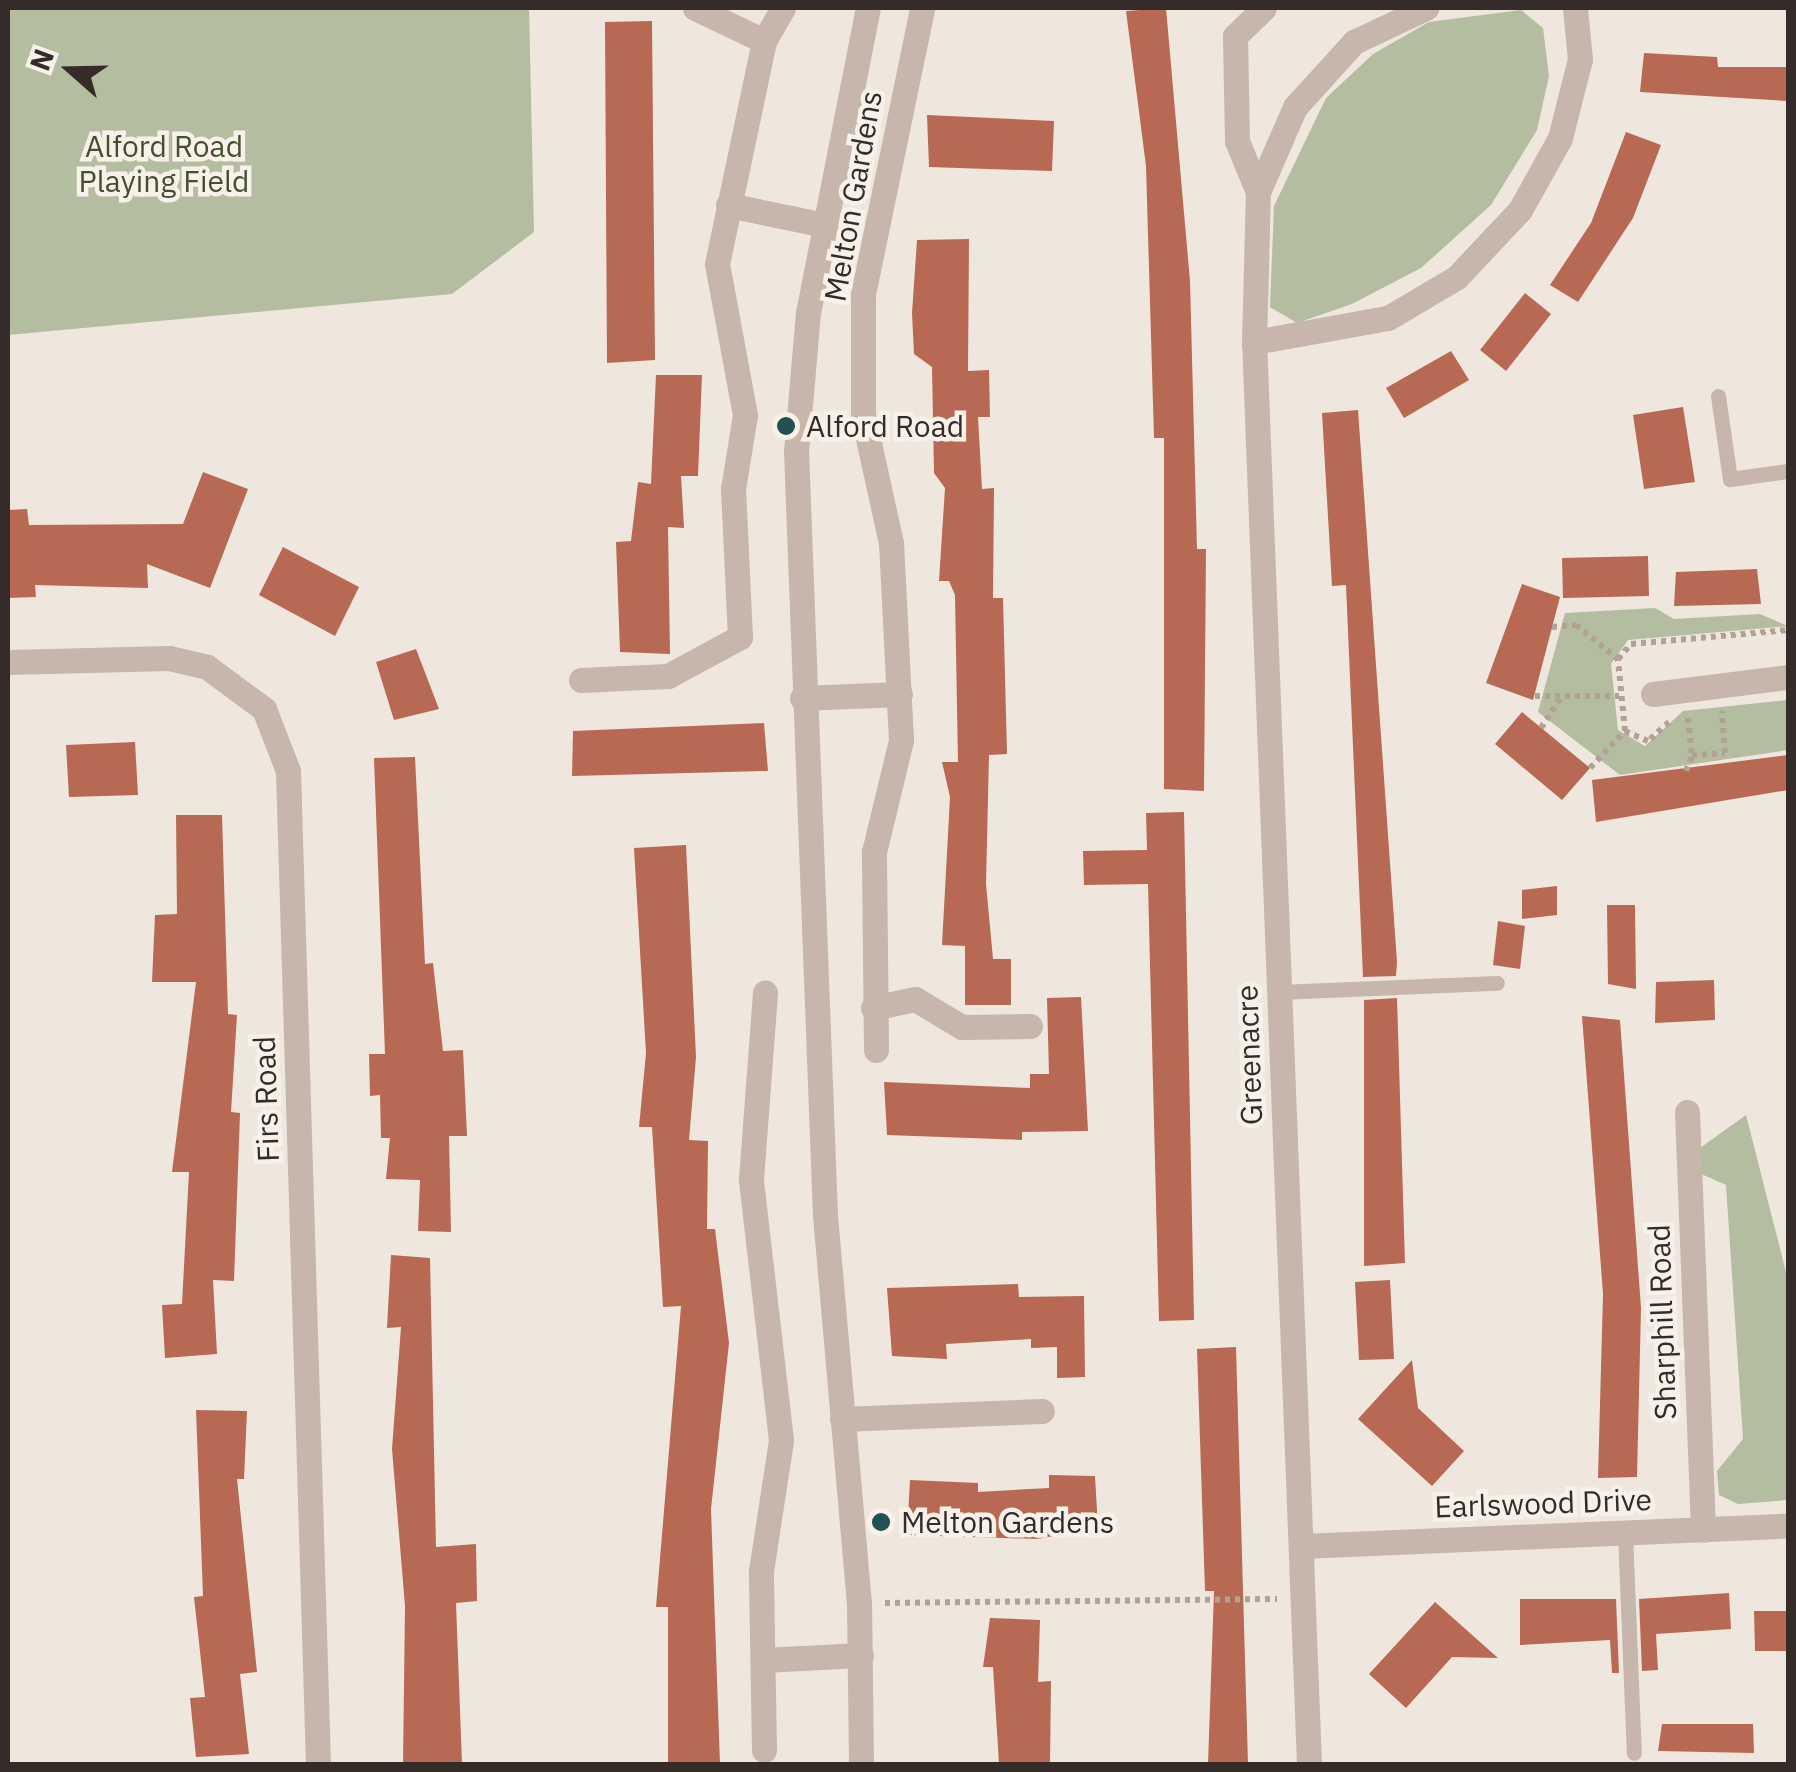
<!DOCTYPE html>
<html>
<head>
<meta charset="utf-8">
<style>
  body { margin:0 }
  #map { position:relative; width:1796px; height:1772px; overflow:hidden; background:#efe6dd; font-family:"IBM Plex Sans",sans-serif }
  div>[style] { position:absolute }
  [style*='--x'] { left:calc(var(--x)*1px); top:calc(var(--y)*1px); width:calc(var(--w)*1px); rotate:calc(var(--a)*1deg) }
  .green>* { inset:0; background:#b4bd9f }
  .building>* { inset:0; background:#b86953 }
  .path>* { height:6px; margin-top:-3px; transform-origin:0; background:repeating-linear-gradient(90deg,#b2a195 0 5px,transparent 0 10px) }
  .service>* { height:15px; margin:-7.5px; padding:0 7.5px; transform-origin:7.5px; border-radius:7.5px; background:#c6b6ab }
  .minor>* { height:25px; margin:-12.5px; padding:0 12.5px; transform-origin:12.5px; border-radius:12.5px; background:#c6b6ab }
  .tertiary>* { height:25px; margin:-12.5px; padding:0 12.5px; transform-origin:12.5px; border-radius:12.5px; background:#c6b6ab }
  .dots>* { width:28px; height:28px; translate:-50% -50%; box-sizing:border-box; border:5px solid #f7f1e9; border-radius:50% }
  span { translate:-50% -50%; white-space:nowrap; text-align:center; line-height:1.15; -webkit-text-stroke:9px #f7f1e9; paint-order:stroke }
  .park-label { font-size:30px; color:#455030 }
  .street-label { font-size:30px; color:#352c29 }
  .poi-label { font-size:30px; color:#352c29 }
  .left { translate:0 -50%; text-align:left }
  .frame { position:absolute; inset:0; border:10px solid #352c29; pointer-events:none }
  .north { position:absolute; left:20px; top:20px; width:100px; height:100px; -webkit-text-stroke:8px #f7f1e9; paint-order:stroke; rotate:290deg; font-size:28px; font-weight:700; line-height:40px; text-align:center; color:#352c29 }
  .north::after { content:''; display:block; margin:auto; width:35px; height:45px; background:#352c29; clip-path:polygon(50% 0,100% 100%,50% 72%,0 100%) }
</style>
</head>
<body>
<div id="map">
  <div class="green">
    <div style="clip-path:polygon(8px 8px,529px 8px,534px 232px,452px 294px,8px 335px)"></div>
    <div style="clip-path:polygon(1521px 10px,1543px 28px,1549px 76px,1537px 130px,1491px 205px,1421px 268px,1352px 304px,1297px 323px,1270px 307px,1274px 206px,1326px 98px,1373px 54px,1429px 22px)"></div>
    <div style="clip-path:polygon(1655px 608px,1674px 619px,1760px 614px,1788px 626px,1628px 640px,1611px 664px,1618px 730px,1645px 746px,1683px 711px,1788px 700px,1788px 750px,1620px 775px,1538px 712px,1565px 613px)"></div>
    <div style="clip-path:polygon(1746px 1115px,1788px 1280px,1788px 1500px,1738px 1504px,1719px 1495px,1717px 1471px,1743px 1439px,1726px 1185px,1699px 1173px,1700px 1148px)"></div>
  </div>
  <div class="building">
    <div style="clip-path:polygon(1166px 8px,1190px 281px,1197px 549px,1206px 549px,1204px 791px,1164px 789px,1164px 438px,1154px 438px,1146px 166px,1126px 11px)"></div>
    <div style="clip-path:polygon(652px 21px,655px 360px,607px 363px,605px 22px)"></div>
    <div style="clip-path:polygon(1644px 53px,1717px 57px,1718px 67px,1788px 67px,1788px 101px,1640px 92px)"></div>
    <div style="clip-path:polygon(927px 115px,1054px 121px,1052px 171px,929px 167px)"></div>
    <div style="clip-path:polygon(1626px 132px,1661px 145px,1633px 218px,1578px 302px,1550px 285px,1591px 223px)"></div>
    <div style="clip-path:polygon(969px 239px,968px 371px,989px 370px,990px 417px,978px 417px,982px 489px,994px 488px,993px 598px,1003px 598px,1007px 754px,989px 755px,986px 884px,993px 959px,1011px 959px,1011px 1005px,965px 1005px,965px 946px,942px 945px,950px 797px,942px 762px,958px 762px,955px 595px,949px 581px,939px 581px,945px 488px,934px 473px,932px 367px,914px 354px,912px 313px,917px 240px)"></div>
    <div style="clip-path:polygon(1525px 293px,1551px 314px,1506px 371px,1480px 350px)"></div>
    <div style="clip-path:polygon(1451px 351px,1469px 380px,1404px 418px,1386px 388px)"></div>
    <div style="clip-path:polygon(656px 375px,702px 375px,698px 476px,681px 476px,684px 528px,668px 527px,670px 654px,620px 652px,616px 542px,631px 541px,638px 482px,651px 484px)"></div>
    <div style="clip-path:polygon(1683px 407px,1695px 482px,1644px 489px,1633px 415px)"></div>
    <div style="clip-path:polygon(1358px 410px,1397px 962px,1396px 976px,1363px 977px,1346px 585px,1332px 586px,1322px 413px)"></div>
    <div style="clip-path:polygon(203px 472px,248px 489px,210px 588px,147px 564px,148px 588px,35px 585px,36px 597px,8px 598px,8px 510px,27px 509px,29px 525px,183px 524px)"></div>
    <div style="clip-path:polygon(283px 547px,359px 587px,335px 636px,259px 595px)"></div>
    <div style="clip-path:polygon(1648px 556px,1649px 596px,1563px 598px,1562px 558px)"></div>
    <div style="clip-path:polygon(1757px 569px,1761px 604px,1674px 606px,1676px 572px)"></div>
    <div style="clip-path:polygon(1522px 584px,1560px 597px,1533px 700px,1486px 683px)"></div>
    <div style="clip-path:polygon(416px 649px,439px 709px,394px 720px,376px 662px)"></div>
    <div style="clip-path:polygon(1522px 712px,1590px 768px,1562px 800px,1495px 744px)"></div>
    <div style="clip-path:polygon(764px 723px,768px 771px,572px 776px,573px 731px)"></div>
    <div style="clip-path:polygon(135px 742px,138px 795px,69px 797px,66px 745px)"></div>
    <div style="clip-path:polygon(1788px 755px,1788px 790px,1596px 822px,1592px 780px)"></div>
    <div style="clip-path:polygon(415px 757px,425px 964px,433px 963px,443px 1051px,463px 1050px,467px 1136px,449px 1136px,451px 1232px,418px 1231px,420px 1180px,386px 1179px,390px 1138px,381px 1138px,380px 1095px,370px 1096px,369px 1054px,385px 1054px,374px 758px)"></div>
    <div style="clip-path:polygon(1184px 812px,1194px 1320px,1159px 1321px,1148px 884px,1084px 885px,1083px 851px,1147px 850px,1146px 813px)"></div>
    <div style="clip-path:polygon(176px 815px,222px 815px,228px 1014px,237px 1015px,231px 1112px,240px 1113px,234px 1281px,213px 1280px,217px 1354px,165px 1358px,162px 1305px,182px 1304px,189px 1172px,172px 1172px,196px 982px,152px 982px,155px 915px,177px 914px)"></div>
    <div style="clip-path:polygon(686px 845px,696px 1057px,689px 1140px,708px 1141px,707px 1229px,715px 1229px,729px 1343px,711px 1509px,720px 1764px,668px 1764px,668px 1607px,656px 1607px,681px 1306px,663px 1307px,652px 1127px,639px 1127px,646px 1053px,634px 848px)"></div>
    <div style="clip-path:polygon(1557px 886px,1557px 915px,1522px 919px,1522px 890px)"></div>
    <div style="clip-path:polygon(1607px 905px,1635px 905px,1636px 989px,1608px 984px)"></div>
    <div style="clip-path:polygon(1498px 921px,1525px 926px,1520px 969px,1493px 965px)"></div>
    <div style="clip-path:polygon(1714px 980px,1715px 1020px,1655px 1023px,1656px 982px)"></div>
    <div style="clip-path:polygon(1081px 997px,1088px 1131px,1022px 1132px,1022px 1140px,887px 1135px,884px 1082px,1030px 1088px,1030px 1074px,1049px 1074px,1047px 998px)"></div>
    <div style="clip-path:polygon(1397px 998px,1405px 1263px,1364px 1266px,1364px 1000px)"></div>
    <div style="clip-path:polygon(1582px 1016px,1620px 1020px,1641px 1308px,1637px 1477px,1598px 1478px,1603px 1294px)"></div>
    <div style="clip-path:polygon(391px 1255px,430px 1258px,436px 1547px,476px 1544px,477px 1601px,456px 1603px,462px 1764px,403px 1764px,405px 1606px,392px 1449px,401px 1327px,387px 1328px)"></div>
    <div style="clip-path:polygon(1390px 1280px,1394px 1359px,1359px 1360px,1355px 1282px)"></div>
    <div style="clip-path:polygon(1018px 1284px,1019px 1297px,1084px 1296px,1085px 1377px,1057px 1378px,1057px 1347px,1031px 1348px,1031px 1339px,946px 1344px,947px 1359px,892px 1356px,887px 1288px)"></div>
    <div style="clip-path:polygon(1236px 1347px,1248px 1764px,1208px 1764px,1214px 1591px,1205px 1591px,1197px 1349px)"></div>
    <div style="clip-path:polygon(1412px 1360px,1418px 1408px,1464px 1451px,1432px 1486px,1358px 1419px)"></div>
    <div style="clip-path:polygon(196px 1410px,247px 1411px,244px 1479px,237px 1479px,257px 1672px,240px 1674px,249px 1754px,196px 1757px,190px 1698px,205px 1697px,194px 1597px,203px 1596px)"></div>
    <div style="clip-path:polygon(1049px 1475px,1095px 1476px,1098px 1528px,1037px 1539px,907px 1535px,910px 1480px,978px 1483px,978px 1492px,1049px 1488px)"></div>
    <div style="clip-path:polygon(1729px 1593px,1731px 1629px,1656px 1634px,1658px 1670px,1642px 1671px,1639px 1599px)"></div>
    <div style="clip-path:polygon(1520px 1599px,1616px 1599px,1619px 1673px,1612px 1673px,1610px 1640px,1520px 1645px)"></div>
    <div style="clip-path:polygon(1435px 1602px,1498px 1658px,1452px 1657px,1406px 1708px,1369px 1674px)"></div>
    <div style="clip-path:polygon(1754px 1611px,1788px 1611px,1788px 1651px,1755px 1651px)"></div>
    <div style="clip-path:polygon(990px 1618px,1040px 1620px,1038px 1682px,1051px 1681px,1050px 1764px,999px 1764px,993px 1667px,983px 1667px)"></div>
    <div style="clip-path:polygon(1662px 1724px,1753px 1724px,1754px 1753px,1658px 1751px)"></div>
  </div>
  <div class="path">
    <div style="--x:1552;--y:627;--w:24;--a:-5"></div>
    <div style="--x:1576;--y:625;--w:54;--a:39"></div>
    <div style="--x:1535;--y:696;--w:84;--a:0"></div>
    <div style="--x:1688;--y:718;--w:37;--a:84"></div>
    <div style="--x:1692;--y:755;--w:33;--a:-3"></div>
    <div style="--x:1725;--y:753;--w:42;--a:-94.1"></div>
    <div style="--x:1669;--y:722;--w:28;--a:138"></div>
    <div style="--x:1648;--y:741;--w:25;--a:-157"></div>
    <div style="--x:1625;--y:731;--w:72;--a:-95.6"></div>
    <div style="--x:1618;--y:659;--w:20;--a:-49"></div>
    <div style="--x:1631;--y:644;--w:158;--a:-5.1"></div>
    <div style="--x:1541;--y:728;--w:37;--a:-57"></div>
    <div style="--x:1590;--y:768;--w:51;--a:-46.6"></div>
    <div style="--x:1686;--y:771;--w:17;--a:-69"></div>
    <div style="--x:885;--y:1603;--w:392;--a:-0.6"></div>
  </div>
  <div class="service">
    <div style="--x:1718;--y:396;--w:84;--a:81.8"></div>
    <div style="--x:1730;--y:479;--w:59;--a:-7.9"></div>
    <div style="--x:1279;--y:992;--w:218;--a:-2.4"></div>
    <div style="--x:1625;--y:1533;--w:220;--a:87.7"></div>
  </div>
  <div class="minor">
    <div style="--x:695;--y:8;--w:76;--a:25.6"></div>
    <div style="--x:1258;--y:192;--w:55;--a:-112.4"></div>
    <div style="--x:1237;--y:141;--w:105;--a:-91.1"></div>
    <div style="--x:1235;--y:36;--w:40;--a:-44"></div>
    <div style="--x:728;--y:205;--w:99;--a:11.7"></div>
    <div style="--x:1254;--y:342;--w:136;--a:-10.2"></div>
    <div style="--x:1388;--y:318;--w:80;--a:-30.7"></div>
    <div style="--x:1457;--y:277;--w:92;--a:-46.8"></div>
    <div style="--x:1520;--y:210;--w:82;--a:-60.9"></div>
    <div style="--x:1560;--y:138;--w:81;--a:-75.8"></div>
    <div style="--x:1580;--y:59;--w:51;--a:-95.6"></div>
    <div style="--x:8;--y:662;--w:161;--a:-1.4"></div>
    <div style="--x:169;--y:658;--w:39;--a:13"></div>
    <div style="--x:207;--y:667;--w:71;--a:36.4"></div>
    <div style="--x:264;--y:709;--w:66;--a:68.8"></div>
    <div style="--x:288;--y:771;--w:993;--a:88.27"></div>
    <div style="--x:581;--y:680;--w:87;--a:-2.6"></div>
    <div style="--x:668;--y:676;--w:82;--a:-28.4"></div>
    <div style="--x:740;--y:637;--w:148;--a:-92.7"></div>
    <div style="--x:733;--y:489;--w:75;--a:-80.8"></div>
    <div style="--x:745;--y:415;--w:154;--a:-100.5"></div>
    <div style="--x:717;--y:264;--w:228;--a:-78.1"></div>
    <div style="--x:764;--y:41;--w:38;--a:-60"></div>
    <div style="--x:1653;--y:694;--w:136;--a:-7.2"></div>
    <div style="--x:802;--y:698;--w:98;--a:-2.3"></div>
    <div style="--x:873;--y:1008;--w:43;--a:-12.1"></div>
    <div style="--x:915;--y:999;--w:55;--a:30.8"></div>
    <div style="--x:962;--y:1027;--w:68;--a:-0.8"></div>
    <div style="--x:876;--y:1050;--w:198;--a:-90.6"></div>
    <div style="--x:874;--y:852;--w:115;--a:-76.4"></div>
    <div style="--x:901;--y:740;--w:197;--a:-92.9"></div>
    <div style="--x:891;--y:543;--w:130;--a:-102.4"></div>
    <div style="--x:863;--y:416;--w:122;--a:-90"></div>
    <div style="--x:863;--y:294;--w:292;--a:-78.3"></div>
    <div style="--x:1687;--y:1112;--w:418;--a:87.8"></div>
    <div style="--x:842;--y:1419;--w:200;--a:-2.3"></div>
    <div style="--x:1301;--y:1546;--w:487;--a:-2.4"></div>
    <div style="--x:763;--y:1660;--w:98;--a:-2.9"></div>
    <div style="--x:764;--y:1750;--w:179;--a:-91"></div>
    <div style="--x:761;--y:1571;--w:133;--a:-81.3"></div>
    <div style="--x:781;--y:1440;--w:263;--a:-96.6"></div>
    <div style="--x:751;--y:1179;--w:187;--a:-85.7"></div>
    <div style="--x:1309;--y:1764;--w:1423;--a:-92.21"></div>
    <div style="--x:1254;--y:342;--w:150;--a:-88.5"></div>
    <div style="--x:1258;--y:192;--w:93;--a:-66.5"></div>
    <div style="--x:1295;--y:107;--w:88;--a:-47.8"></div>
    <div style="--x:1354;--y:42;--w:80;--a:-25.3"></div>
  </div>
  <div class="tertiary">
    <div style="--x:861;--y:1764;--w:160;--a:-90.7"></div>
    <div style="--x:859;--y:1604;--w:389;--a:-95"></div>
    <div style="--x:825;--y:1216;--w:765;--a:-92.17"></div>
    <div style="--x:796;--y:452;--w:140;--a:-85.1"></div>
    <div style="--x:808;--y:313;--w:311;--a:-78.9"></div>
  </div>
  <div class="dots">
    <div style="left:786px;top:426px;background:#235052"></div>
    <div style="left:881px;top:1522px;background:#235052"></div>
  </div>
  <div class="park-label">
    <span style="left:164px;top:163px">Alford Road<br>Playing Field</span>
  </div>
  <div class="street-label">
    <span style="left:853px;top:196px;rotate:-80deg">Melton Gardens</span>
    <span style="left:1249px;top:1055px;rotate:-92deg">Greenacre</span>
    <span style="left:266px;top:1099px;rotate:-92deg">Firs Road</span>
    <span style="left:1662px;top:1322px;rotate:-92deg">Sharphill Road</span>
    <span style="left:1543px;top:1503px;rotate:-2deg">Earlswood Drive</span>
  </div>
  <div class="poi-label">
    <span class="left" style="left:806px;top:426px">Alford Road</span>
    <span class="left" style="left:901px;top:1522px">Melton Gardens</span>
  </div>
  <div class="frame"></div>
  <div class="north">N</div>
</div>
</body>
</html>
